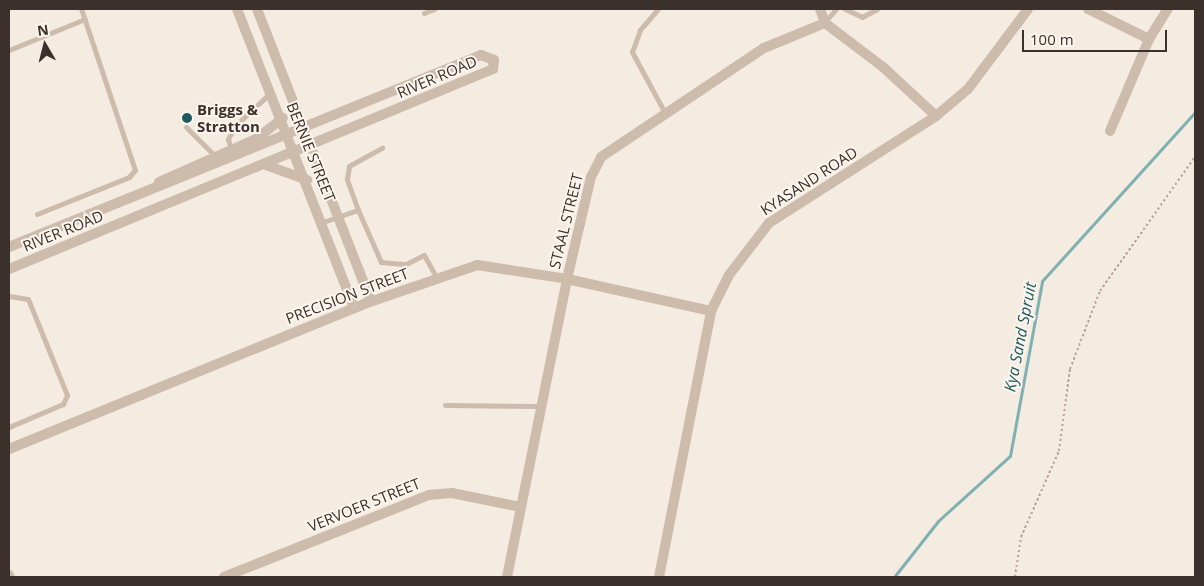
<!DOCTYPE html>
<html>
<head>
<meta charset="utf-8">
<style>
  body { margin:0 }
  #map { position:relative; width:1204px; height:586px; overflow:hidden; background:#f4ebe1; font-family:"Open Sans",sans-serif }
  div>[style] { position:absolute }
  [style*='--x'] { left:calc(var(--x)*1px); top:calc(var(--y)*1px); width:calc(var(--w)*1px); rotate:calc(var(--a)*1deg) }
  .stream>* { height:3px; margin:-1.5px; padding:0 1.5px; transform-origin:1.5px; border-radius:1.5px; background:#7fb0b2 }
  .path>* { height:2px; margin-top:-1px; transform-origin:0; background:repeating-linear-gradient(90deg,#b9a596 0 2.5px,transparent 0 5px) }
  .service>* { height:5px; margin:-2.5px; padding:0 2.5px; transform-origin:2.5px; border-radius:2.5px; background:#cdbbac }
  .minor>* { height:10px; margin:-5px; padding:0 5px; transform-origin:5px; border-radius:5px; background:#cdbbac }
  .dots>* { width:14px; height:14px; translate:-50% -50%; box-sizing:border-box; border:2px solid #fbf5ee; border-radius:50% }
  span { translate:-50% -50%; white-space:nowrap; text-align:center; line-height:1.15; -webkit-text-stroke:4px #fbf5ee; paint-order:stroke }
  .street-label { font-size:15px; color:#3b302b }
  .poi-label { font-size:15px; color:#3b302b; font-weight:700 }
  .left { translate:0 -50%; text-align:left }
  .water-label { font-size:16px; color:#1f5a5e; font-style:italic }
  .frame { position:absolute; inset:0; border:10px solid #3b302b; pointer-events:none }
  .north { position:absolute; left:20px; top:20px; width:50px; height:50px; -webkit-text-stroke:4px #fbf5ee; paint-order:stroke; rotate:352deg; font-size:14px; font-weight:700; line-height:20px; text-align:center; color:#3b302b }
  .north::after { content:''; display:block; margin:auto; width:18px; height:22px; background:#3b302b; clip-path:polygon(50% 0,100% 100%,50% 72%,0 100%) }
  .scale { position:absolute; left:1022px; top:30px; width:145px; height:22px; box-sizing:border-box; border:2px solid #3b302b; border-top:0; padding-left:6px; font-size:15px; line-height:18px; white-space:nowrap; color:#3b302b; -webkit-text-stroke:4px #fbf5ee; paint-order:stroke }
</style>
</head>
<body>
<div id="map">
  <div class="stream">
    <div style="--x:894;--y:577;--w:71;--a:-51.8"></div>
    <div style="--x:938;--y:521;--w:97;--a:-42.1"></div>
    <div style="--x:1010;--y:456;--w:178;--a:-79.6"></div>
    <div style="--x:1042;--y:281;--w:228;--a:-47.8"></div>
  </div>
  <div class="path">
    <div style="--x:1015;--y:577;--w:40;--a:-81.5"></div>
    <div style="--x:1021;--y:537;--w:94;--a:-66.2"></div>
    <div style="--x:1059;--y:451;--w:83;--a:-82.4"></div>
    <div style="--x:1070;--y:369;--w:84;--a:-69"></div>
    <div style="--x:1100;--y:291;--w:164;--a:-54.7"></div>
  </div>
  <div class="service">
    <div style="--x:658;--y:9;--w:28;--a:131"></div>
    <div style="--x:640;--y:30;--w:23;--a:110"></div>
    <div style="--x:632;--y:52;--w:69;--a:61.6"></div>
    <div style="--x:845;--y:9;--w:19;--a:25"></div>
    <div style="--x:862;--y:17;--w:17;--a:-28"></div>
    <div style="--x:424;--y:13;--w:11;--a:-22"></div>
    <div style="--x:825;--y:22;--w:17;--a:-50"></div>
    <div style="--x:9;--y:50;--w:82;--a:-22.2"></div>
    <div style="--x:186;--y:127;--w:40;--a:45"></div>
    <div style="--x:231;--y:149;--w:10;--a:-107"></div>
    <div style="--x:228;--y:139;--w:15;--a:-62"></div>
    <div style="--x:235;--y:126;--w:48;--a:-43.3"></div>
    <div style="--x:358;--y:210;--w:57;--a:66.1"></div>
    <div style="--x:381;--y:262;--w:25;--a:5"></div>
    <div style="--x:406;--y:264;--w:20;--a:-27"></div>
    <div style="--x:424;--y:255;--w:26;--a:61"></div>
    <div style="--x:37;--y:214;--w:99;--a:-21.9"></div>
    <div style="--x:129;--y:177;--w:9;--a:-49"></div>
    <div style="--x:135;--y:170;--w:170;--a:-108.5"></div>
    <div style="--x:323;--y:222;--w:37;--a:-19"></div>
    <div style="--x:358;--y:210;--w:33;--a:-110"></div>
    <div style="--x:347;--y:179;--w:13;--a:-81"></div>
    <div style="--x:349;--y:166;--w:38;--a:-29"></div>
    <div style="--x:9;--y:296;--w:19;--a:9"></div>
    <div style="--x:28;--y:299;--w:104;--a:67.9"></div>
    <div style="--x:67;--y:395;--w:10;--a:114"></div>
    <div style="--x:63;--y:404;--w:59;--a:156.9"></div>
    <div style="--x:445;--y:405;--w:96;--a:0.6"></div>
  </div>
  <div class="minor">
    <div style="--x:237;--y:9;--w:321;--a:68.6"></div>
    <div style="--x:257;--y:9;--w:313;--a:68.7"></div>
    <div style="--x:820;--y:9;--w:15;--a:70"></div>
    <div style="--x:1088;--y:9;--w:68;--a:26.2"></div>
    <div style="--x:1110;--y:131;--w:100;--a:-67"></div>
    <div style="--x:1149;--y:39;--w:36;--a:-58"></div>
    <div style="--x:266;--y:165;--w:44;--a:20.1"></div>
    <div style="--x:159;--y:182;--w:106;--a:-23.9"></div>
    <div style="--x:256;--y:139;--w:34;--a:-38"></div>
    <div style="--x:9;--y:247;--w:510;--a:-22.14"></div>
    <div style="--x:481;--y:55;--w:14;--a:21"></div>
    <div style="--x:494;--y:60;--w:9;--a:96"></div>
    <div style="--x:493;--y:69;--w:524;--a:157.55"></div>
    <div style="--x:9;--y:449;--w:383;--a:-22.2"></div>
    <div style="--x:364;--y:304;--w:120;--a:-19"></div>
    <div style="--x:477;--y:265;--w:91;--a:8.8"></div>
    <div style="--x:567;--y:279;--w:148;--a:12.5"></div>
    <div style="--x:9;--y:575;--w:2;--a:63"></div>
    <div style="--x:224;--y:577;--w:221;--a:-21.8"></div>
    <div style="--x:429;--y:495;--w:23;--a:-5"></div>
    <div style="--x:452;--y:493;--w:69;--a:11.6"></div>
    <div style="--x:507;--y:577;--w:304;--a:-78.6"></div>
    <div style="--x:567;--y:279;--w:105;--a:-76.8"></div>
    <div style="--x:591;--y:177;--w:22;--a:-63"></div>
    <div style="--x:601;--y:157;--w:196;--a:-33.8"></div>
    <div style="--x:764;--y:48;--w:66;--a:-22.3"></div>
    <div style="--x:825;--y:23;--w:73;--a:37.2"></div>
    <div style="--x:883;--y:67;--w:72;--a:42.8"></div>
    <div style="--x:659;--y:577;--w:271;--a:-78.9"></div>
    <div style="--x:711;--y:311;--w:40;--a:-63.4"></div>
    <div style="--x:729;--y:275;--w:66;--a:-52.4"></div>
    <div style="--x:769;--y:223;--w:198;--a:-32.6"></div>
    <div style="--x:936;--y:116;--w:42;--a:-40.2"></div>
    <div style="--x:968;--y:89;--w:100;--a:-53.1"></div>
  </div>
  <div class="dots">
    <div style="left:187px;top:118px;background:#1f5a5e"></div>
  </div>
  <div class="street-label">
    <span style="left:437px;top:77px;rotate:-23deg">RIVER ROAD</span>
    <span style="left:311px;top:152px;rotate:68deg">BERNIE STREET</span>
    <span style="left:809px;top:181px;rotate:-33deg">KYASAND ROAD</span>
    <span style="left:566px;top:221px;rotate:-76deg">STAAL STREET</span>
    <span style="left:63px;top:231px;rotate:-22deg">RIVER ROAD</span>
    <span style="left:347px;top:296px;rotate:-21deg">PRECISION STREET</span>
    <span style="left:364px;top:505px;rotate:-22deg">VERVOER STREET</span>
  </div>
  <div class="poi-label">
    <span class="left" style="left:197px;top:118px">Briggs &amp;<br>Stratton</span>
  </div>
  <div class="water-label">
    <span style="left:1020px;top:337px;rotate:-79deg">Kya Sand Spruit</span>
  </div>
  <div class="frame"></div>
  <div class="north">N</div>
  <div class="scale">100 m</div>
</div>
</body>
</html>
